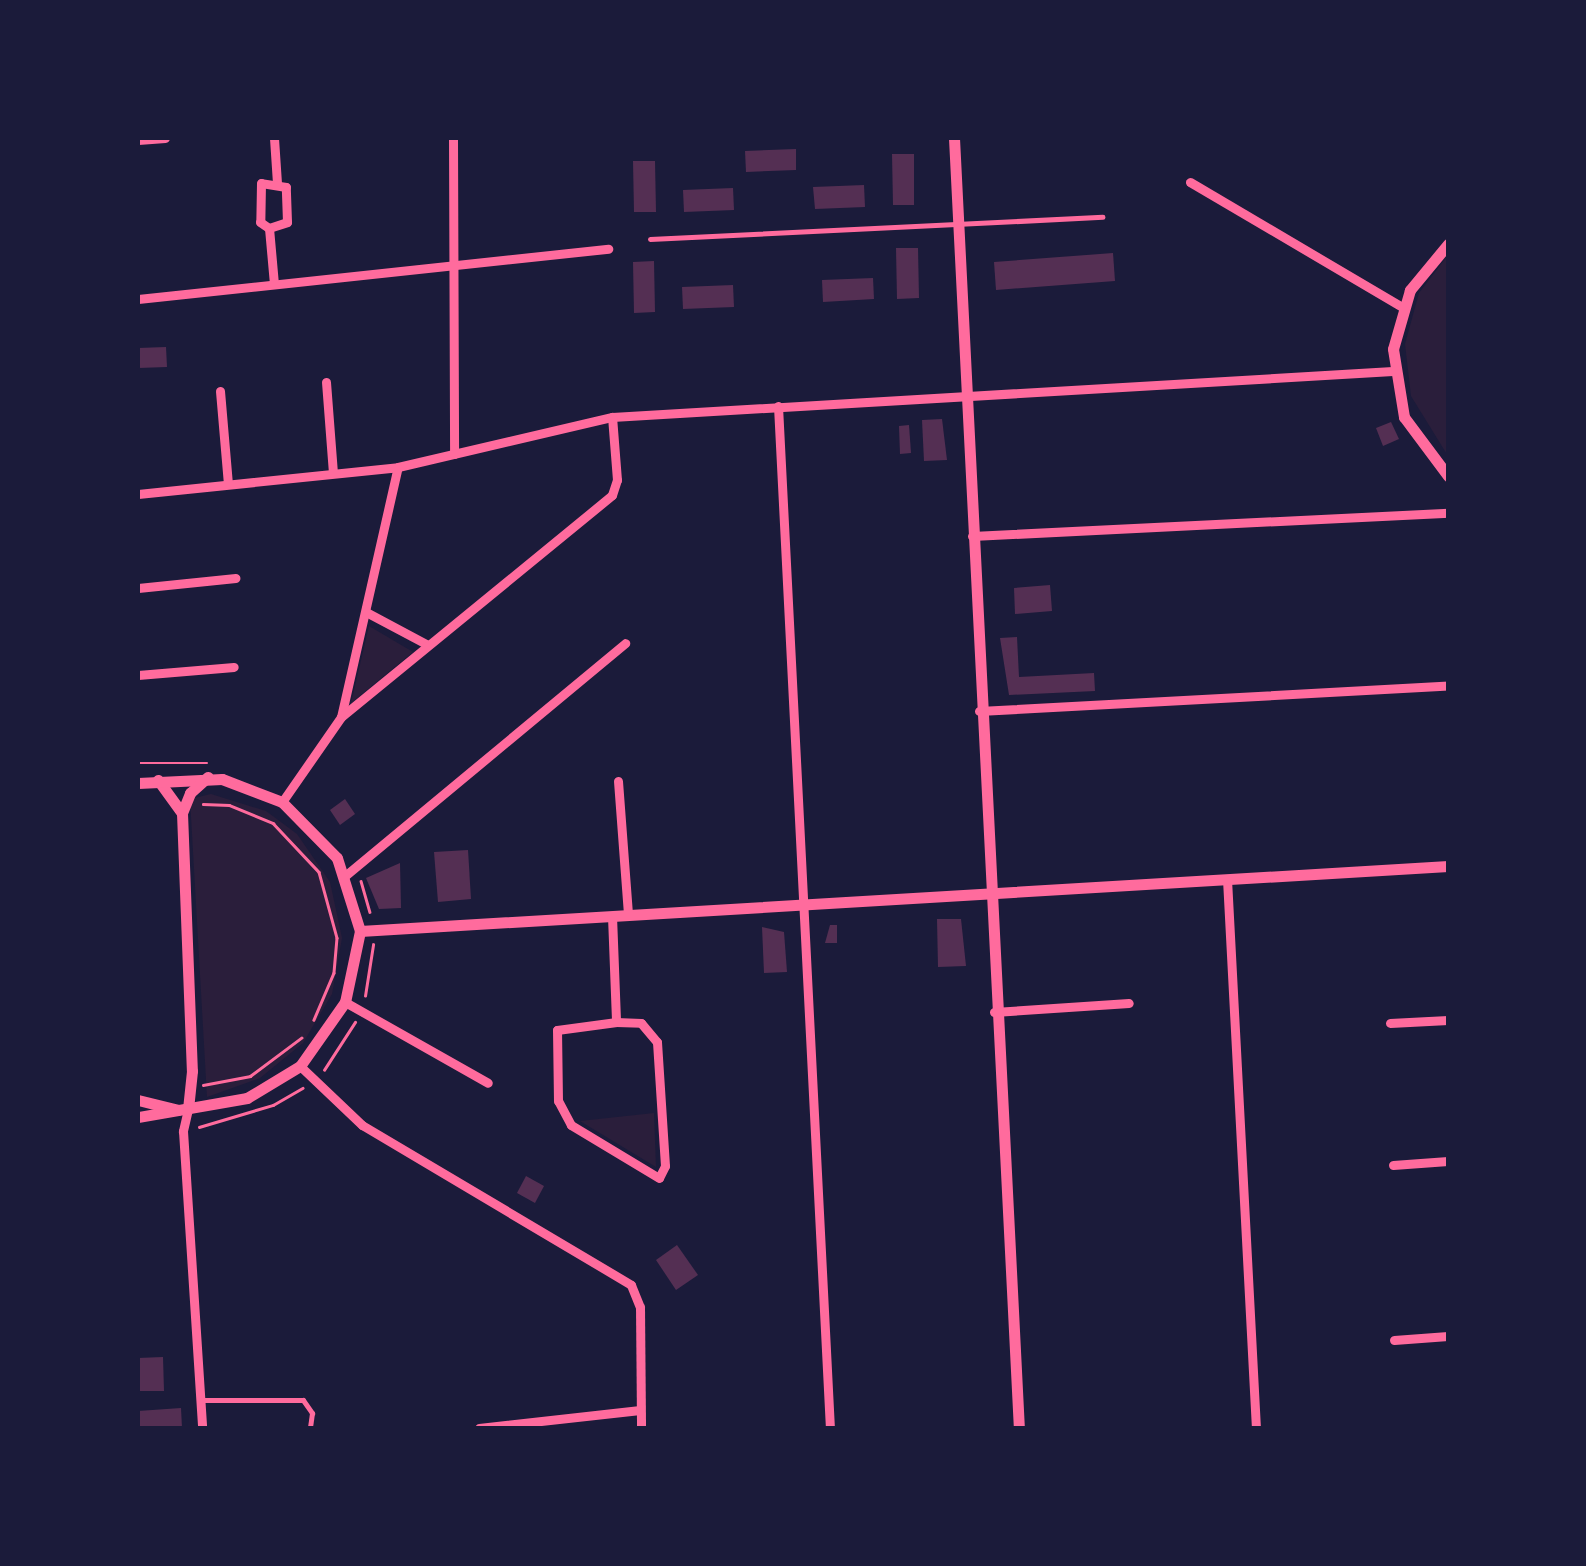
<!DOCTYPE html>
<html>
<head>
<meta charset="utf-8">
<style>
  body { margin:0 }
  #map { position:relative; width:1586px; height:1566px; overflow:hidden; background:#1b1b3a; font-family:"IBM Plex Serif",serif }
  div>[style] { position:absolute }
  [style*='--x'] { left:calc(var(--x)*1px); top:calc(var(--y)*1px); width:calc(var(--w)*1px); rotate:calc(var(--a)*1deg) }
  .green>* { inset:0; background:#2a1e3b }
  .building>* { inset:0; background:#542f53 }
  .path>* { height:2.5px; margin:-1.25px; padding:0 1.25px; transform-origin:1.25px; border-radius:1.25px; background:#ff6b9d }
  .service>* { height:5px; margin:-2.5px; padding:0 2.5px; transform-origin:2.5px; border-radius:2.5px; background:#ff6b9d }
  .minor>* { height:9px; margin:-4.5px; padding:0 4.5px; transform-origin:4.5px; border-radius:4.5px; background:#ff6b9d }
  .tertiary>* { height:11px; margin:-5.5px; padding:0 5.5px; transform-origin:5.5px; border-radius:5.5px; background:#ff6b9d }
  span { translate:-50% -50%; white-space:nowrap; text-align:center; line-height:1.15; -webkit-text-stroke:10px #1b1b3a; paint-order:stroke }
  .frame { position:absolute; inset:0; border:140px solid #1b1b3a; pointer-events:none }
</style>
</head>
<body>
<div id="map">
  <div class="green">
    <div style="clip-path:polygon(1448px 255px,1448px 456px,1411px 396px,1405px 344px,1419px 293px)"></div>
    <div style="clip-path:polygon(369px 626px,413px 652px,351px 703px)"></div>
    <div style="clip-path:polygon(211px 794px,266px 811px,297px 834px,330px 882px,342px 938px,332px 994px,303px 1043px,260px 1078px,207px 1097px,190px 799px)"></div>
    <div style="clip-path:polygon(654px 1113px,656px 1167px,580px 1121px)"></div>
  </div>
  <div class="building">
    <div style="clip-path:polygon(796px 149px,796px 170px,746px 172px,745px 151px)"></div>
    <div style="clip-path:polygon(892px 154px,914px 154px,914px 205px,893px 205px)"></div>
    <div style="clip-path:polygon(633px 161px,655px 161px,656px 212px,634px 212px)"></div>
    <div style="clip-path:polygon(864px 185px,865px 207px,815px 209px,813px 187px)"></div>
    <div style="clip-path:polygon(733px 188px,734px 210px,684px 212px,683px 190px)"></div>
    <div style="clip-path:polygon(896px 248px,918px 248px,919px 298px,897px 299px)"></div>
    <div style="clip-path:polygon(1113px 253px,1115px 281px,996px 290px,994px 262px)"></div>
    <div style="clip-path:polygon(654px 261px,655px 312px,634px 313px,633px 262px)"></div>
    <div style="clip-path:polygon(873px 278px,874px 299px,823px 302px,822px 280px)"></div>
    <div style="clip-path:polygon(733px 285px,734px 307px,683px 309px,682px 287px)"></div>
    <div style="clip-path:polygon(166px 347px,167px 367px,138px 368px,138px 348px)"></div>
    <div style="clip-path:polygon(942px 419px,947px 460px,924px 461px,922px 420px)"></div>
    <div style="clip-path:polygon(1391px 422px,1399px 439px,1383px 446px,1376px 428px)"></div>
    <div style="clip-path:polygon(909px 425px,911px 453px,900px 454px,899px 426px)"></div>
    <div style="clip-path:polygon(1050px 585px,1052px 611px,1015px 614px,1014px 588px)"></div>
    <div style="clip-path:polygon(1017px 637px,1019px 677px,1094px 673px,1095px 691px,1009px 695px,1000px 638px)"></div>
    <div style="clip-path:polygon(345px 799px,355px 814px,340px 825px,330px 810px)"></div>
    <div style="clip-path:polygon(468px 850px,471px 899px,438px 902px,434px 852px)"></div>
    <div style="clip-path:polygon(400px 863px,401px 908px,379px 909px,366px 878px)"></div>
    <div style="clip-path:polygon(937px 919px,961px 919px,966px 966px,938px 967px)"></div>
    <div style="clip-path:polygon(830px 925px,837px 925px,837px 943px,825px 943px)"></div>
    <div style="clip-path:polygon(762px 927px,784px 932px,787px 972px,764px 973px)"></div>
    <div style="clip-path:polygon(526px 1176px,544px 1186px,535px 1203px,517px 1193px)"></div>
    <div style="clip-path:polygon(677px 1245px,698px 1275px,676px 1290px,656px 1260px)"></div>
    <div style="clip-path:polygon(163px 1357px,164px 1391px,138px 1391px,138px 1358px)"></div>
    <div style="clip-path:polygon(181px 1408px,182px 1428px,138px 1428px,138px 1411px)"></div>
  </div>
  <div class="path">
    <div style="--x:138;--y:763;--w:69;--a:0"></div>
    <div style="--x:203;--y:804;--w:26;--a:2"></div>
    <div style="--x:229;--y:805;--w:48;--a:22.2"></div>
    <div style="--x:273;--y:823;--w:67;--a:46.8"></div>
    <div style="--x:319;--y:872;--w:68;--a:74.7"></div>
    <div style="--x:337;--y:938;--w:35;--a:95"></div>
    <div style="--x:334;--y:973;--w:51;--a:113.1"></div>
    <div style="--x:361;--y:881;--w:32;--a:74"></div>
    <div style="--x:365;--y:996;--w:52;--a:-81.1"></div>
    <div style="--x:324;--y:1070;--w:57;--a:-57.1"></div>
    <div style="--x:203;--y:1085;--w:48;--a:-10.8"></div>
    <div style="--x:250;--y:1076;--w:64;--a:-36.7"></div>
    <div style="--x:199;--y:1127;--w:77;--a:-16.6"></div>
    <div style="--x:273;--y:1105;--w:34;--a:-30"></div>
  </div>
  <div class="service">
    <div style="--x:650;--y:239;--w:453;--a:-2.8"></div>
    <div style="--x:200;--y:1400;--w:103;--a:0"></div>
    <div style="--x:303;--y:1400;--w:16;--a:55"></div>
    <div style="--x:312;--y:1413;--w:15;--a:98"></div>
  </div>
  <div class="minor">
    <div style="--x:274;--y:138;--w:45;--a:86.2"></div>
    <div style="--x:453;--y:138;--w:316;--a:89.8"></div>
    <div style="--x:138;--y:140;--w:27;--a:-4"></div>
    <div style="--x:1190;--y:182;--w:246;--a:30.5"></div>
    <div style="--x:269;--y:228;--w:19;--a:-18"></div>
    <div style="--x:287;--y:222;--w:35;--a:-92"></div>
    <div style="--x:286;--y:187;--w:25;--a:-171"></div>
    <div style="--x:261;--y:183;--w:39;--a:91"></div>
    <div style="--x:260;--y:222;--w:11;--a:34"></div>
    <div style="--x:269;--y:228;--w:56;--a:84.9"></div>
    <div style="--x:138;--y:299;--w:473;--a:-6.1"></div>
    <div style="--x:326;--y:382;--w:91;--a:85.6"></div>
    <div style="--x:220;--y:391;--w:93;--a:85.1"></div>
    <div style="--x:778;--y:406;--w:1023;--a:87.09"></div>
    <div style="--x:138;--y:494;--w:261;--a:-5.9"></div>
    <div style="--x:398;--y:467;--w:220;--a:-13.2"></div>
    <div style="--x:612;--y:417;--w:782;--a:-3.37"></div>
    <div style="--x:972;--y:536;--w:477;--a:-2.8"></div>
    <div style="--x:138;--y:588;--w:98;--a:-5.9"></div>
    <div style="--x:366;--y:612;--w:70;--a:28"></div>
    <div style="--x:138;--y:675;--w:96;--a:-4.8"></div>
    <div style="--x:979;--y:711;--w:470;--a:-3.1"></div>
    <div style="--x:341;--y:717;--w:256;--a:-77.2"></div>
    <div style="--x:618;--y:781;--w:134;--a:85.7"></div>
    <div style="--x:282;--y:802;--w:103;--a:-55.2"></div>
    <div style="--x:341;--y:717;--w:350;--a:-39.3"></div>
    <div style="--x:612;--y:495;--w:16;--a:-72"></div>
    <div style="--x:617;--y:480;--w:63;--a:-94.5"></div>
    <div style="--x:346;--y:875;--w:363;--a:-39.7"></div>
    <div style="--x:1227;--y:879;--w:550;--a:86.98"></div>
    <div style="--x:612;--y:916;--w:106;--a:87.8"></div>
    <div style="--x:345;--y:1002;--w:164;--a:29.5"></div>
    <div style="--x:994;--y:1012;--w:135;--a:-3.8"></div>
    <div style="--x:616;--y:1022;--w:25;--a:2"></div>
    <div style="--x:641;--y:1023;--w:25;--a:50"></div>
    <div style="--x:657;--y:1042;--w:124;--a:86.3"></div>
    <div style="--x:665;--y:1166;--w:13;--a:117"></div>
    <div style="--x:659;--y:1178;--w:103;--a:-148.9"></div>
    <div style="--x:571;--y:1125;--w:27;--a:-118"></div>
    <div style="--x:558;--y:1101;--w:71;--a:-90.8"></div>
    <div style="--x:557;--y:1030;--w:60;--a:-7.7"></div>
    <div style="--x:1390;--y:1023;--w:58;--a:-3"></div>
    <div style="--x:300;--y:1066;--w:86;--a:43.6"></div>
    <div style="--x:362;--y:1125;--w:313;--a:30.7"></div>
    <div style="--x:631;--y:1285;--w:24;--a:68"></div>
    <div style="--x:640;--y:1307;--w:121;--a:89.5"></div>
    <div style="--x:188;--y:1109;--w:23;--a:103"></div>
    <div style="--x:183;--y:1131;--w:298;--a:86.3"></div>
    <div style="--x:1393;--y:1165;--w:55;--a:-4.2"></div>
    <div style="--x:1394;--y:1340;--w:54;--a:-4.2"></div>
    <div style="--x:479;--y:1428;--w:162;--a:-6.4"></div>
  </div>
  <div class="tertiary">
    <div style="--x:954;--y:138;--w:1292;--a:87.12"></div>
    <div style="--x:1448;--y:244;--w:60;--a:129.6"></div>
    <div style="--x:1410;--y:290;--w:61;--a:106.1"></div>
    <div style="--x:1393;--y:349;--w:69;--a:80.8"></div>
    <div style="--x:1404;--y:417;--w:74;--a:53.3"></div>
    <div style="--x:158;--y:780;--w:41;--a:54"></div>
    <div style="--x:182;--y:813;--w:258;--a:87.8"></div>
    <div style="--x:192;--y:1071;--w:38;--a:96"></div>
    <div style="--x:138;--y:783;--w:84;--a:-2.7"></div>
    <div style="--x:222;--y:779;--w:64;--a:21"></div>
    <div style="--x:282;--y:802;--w:78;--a:45.5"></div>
    <div style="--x:337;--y:858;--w:77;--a:72.5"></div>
    <div style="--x:360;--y:931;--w:73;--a:101.9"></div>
    <div style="--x:345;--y:1002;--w:78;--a:125.1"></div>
    <div style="--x:300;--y:1066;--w:62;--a:148.9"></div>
    <div style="--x:247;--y:1098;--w:111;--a:170.1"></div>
    <div style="--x:182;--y:813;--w:22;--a:-68"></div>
    <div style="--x:190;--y:793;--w:24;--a:-42"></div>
    <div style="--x:360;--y:931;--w:1090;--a:-3.42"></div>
    <div style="--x:138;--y:1100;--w:41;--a:14"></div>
  </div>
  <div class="frame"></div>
</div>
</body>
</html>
